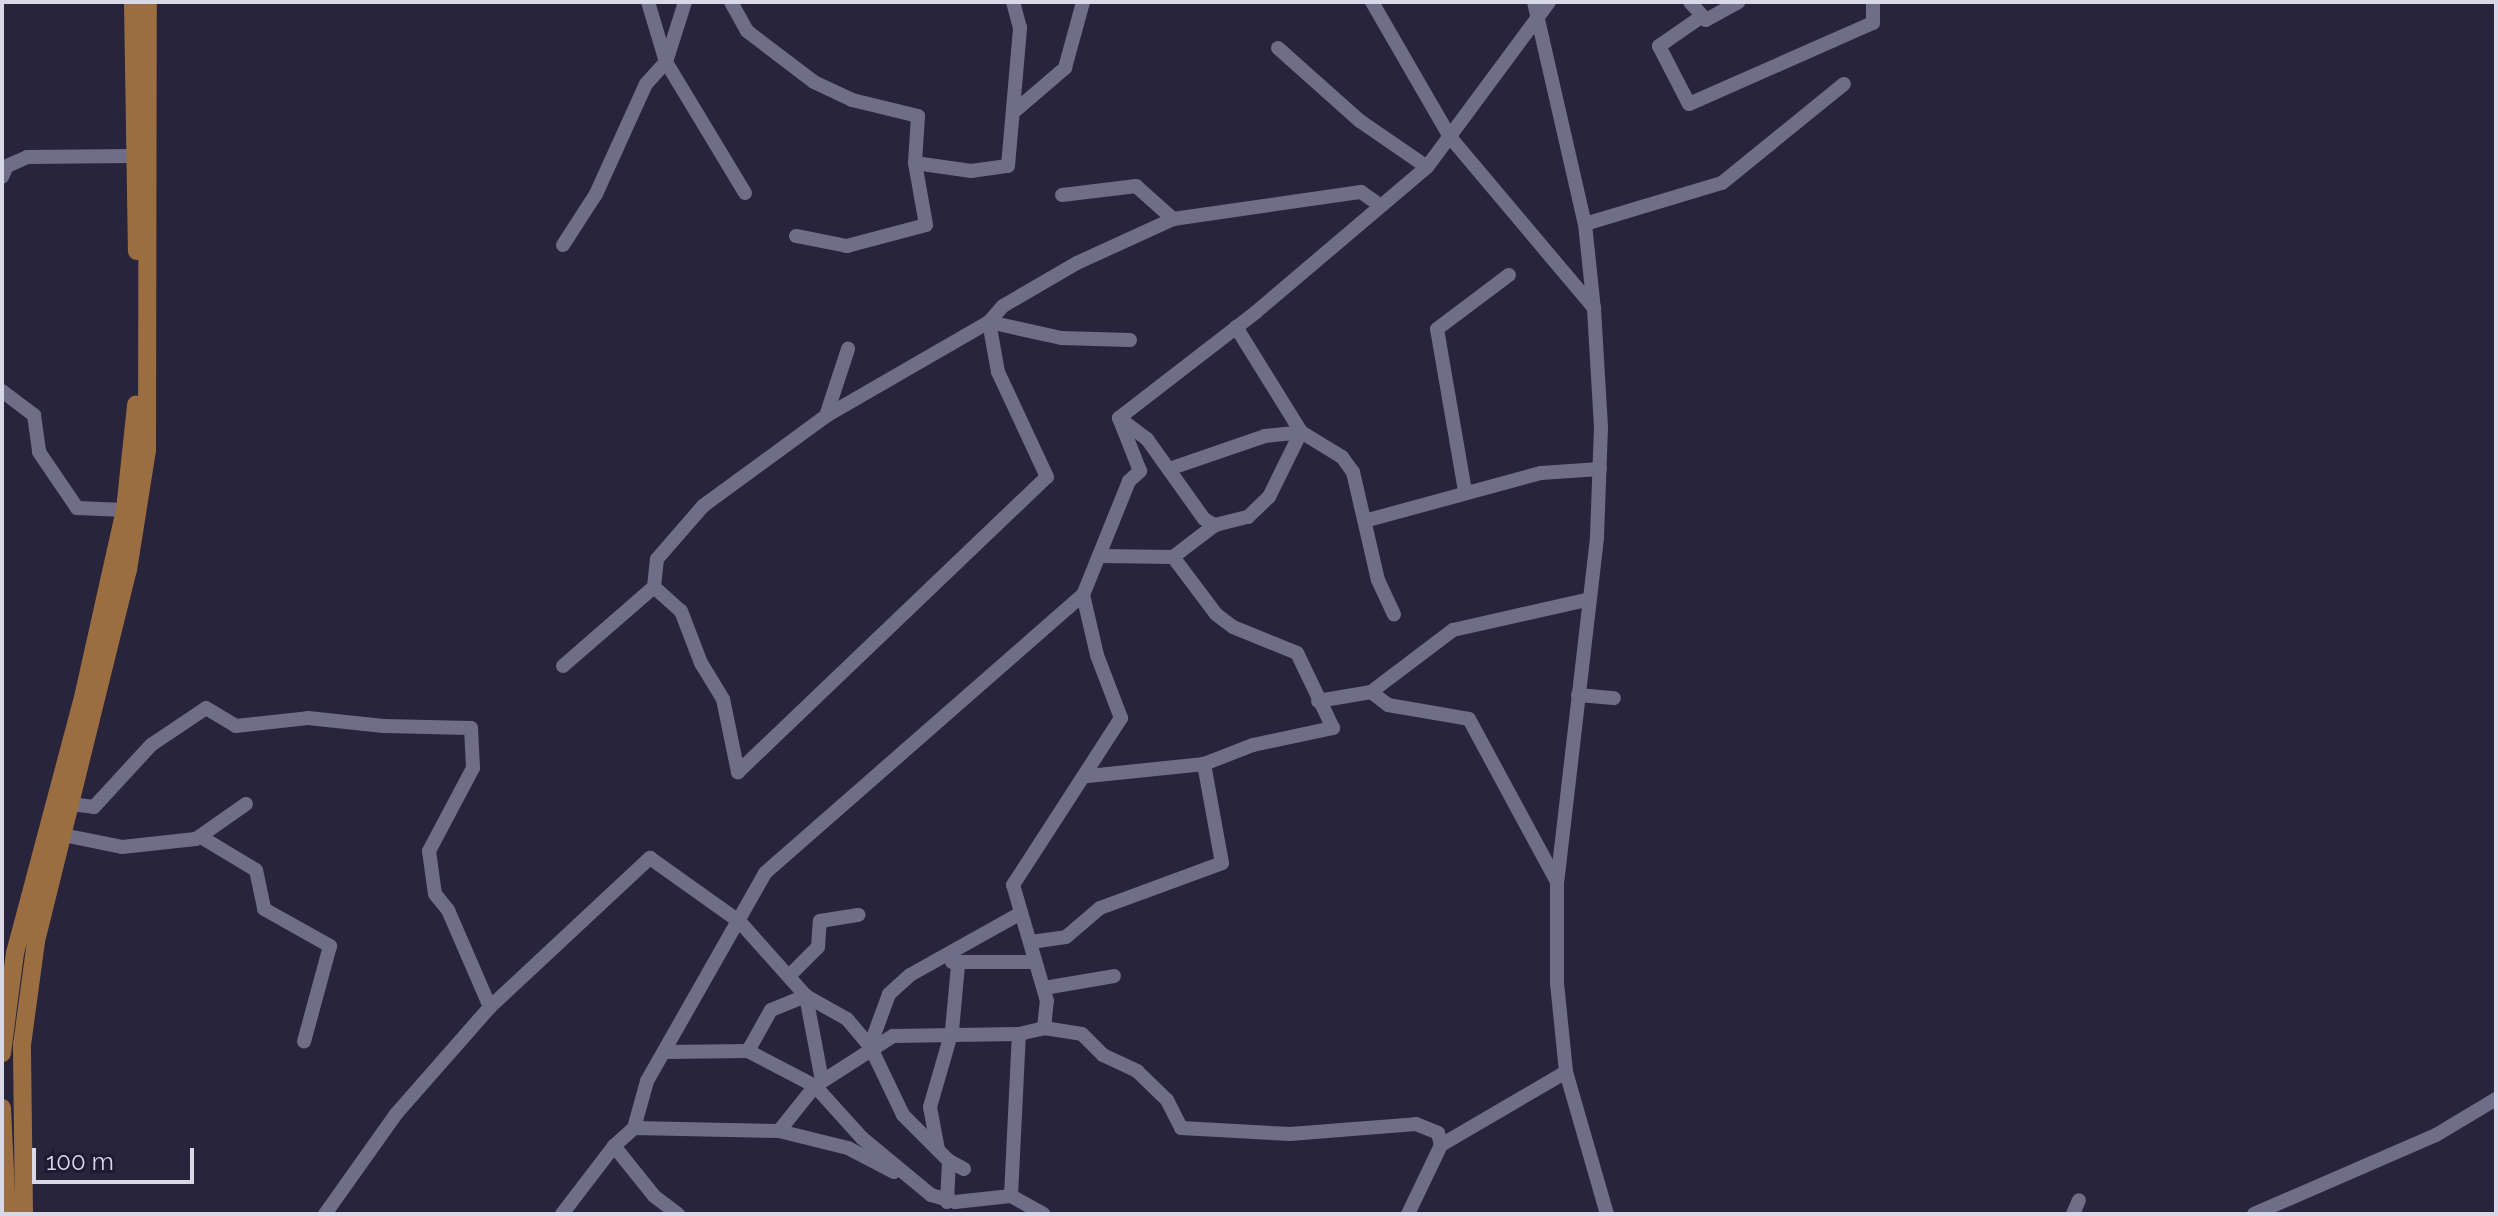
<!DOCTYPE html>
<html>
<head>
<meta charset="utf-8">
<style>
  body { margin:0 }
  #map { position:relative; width:2498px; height:1216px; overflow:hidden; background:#28243c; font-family:Raleway,sans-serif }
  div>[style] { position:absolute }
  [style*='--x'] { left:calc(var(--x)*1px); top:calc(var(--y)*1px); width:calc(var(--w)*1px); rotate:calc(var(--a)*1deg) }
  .minor>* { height:14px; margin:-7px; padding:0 7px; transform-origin:7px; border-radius:7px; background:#706d89 }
  .major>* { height:18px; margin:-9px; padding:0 9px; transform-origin:9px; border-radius:9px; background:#9b6e42 }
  span { translate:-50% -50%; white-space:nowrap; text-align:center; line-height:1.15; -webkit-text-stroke:6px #1e1b31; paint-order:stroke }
  .frame { position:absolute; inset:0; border:4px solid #d9d8e8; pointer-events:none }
  .scale { position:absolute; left:32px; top:1148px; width:162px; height:36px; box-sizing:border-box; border:4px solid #d9d8e8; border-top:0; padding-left:10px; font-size:24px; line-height:28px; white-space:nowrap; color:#d9d8e8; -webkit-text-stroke:6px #1e1b31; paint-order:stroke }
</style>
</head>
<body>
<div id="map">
  <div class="minor">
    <div style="--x:648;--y:2;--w:63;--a:73.3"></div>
    <div style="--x:666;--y:62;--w:153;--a:58.9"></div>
    <div style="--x:731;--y:2;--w:33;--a:61"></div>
    <div style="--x:747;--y:31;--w:84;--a:37.3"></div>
    <div style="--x:814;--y:82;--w:42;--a:25.3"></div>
    <div style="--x:852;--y:100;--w:68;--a:13.6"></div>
    <div style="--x:918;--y:116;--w:47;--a:93.7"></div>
    <div style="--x:915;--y:163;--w:63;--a:79.9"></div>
    <div style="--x:926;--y:225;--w:82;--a:165.1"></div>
    <div style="--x:847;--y:246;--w:52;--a:-168.9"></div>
    <div style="--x:1372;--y:2;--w:156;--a:60"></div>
    <div style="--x:1450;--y:137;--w:224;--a:49.9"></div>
    <div style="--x:1534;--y:2;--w:228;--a:77.1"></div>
    <div style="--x:1585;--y:224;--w:85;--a:84"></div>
    <div style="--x:1594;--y:309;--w:118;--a:86.6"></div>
    <div style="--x:1601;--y:427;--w:111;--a:92.1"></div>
    <div style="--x:1597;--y:538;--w:346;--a:96.6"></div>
    <div style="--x:1557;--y:882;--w:101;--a:90"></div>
    <div style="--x:1557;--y:983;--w:89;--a:84.2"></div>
    <div style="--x:1566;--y:1072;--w:148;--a:73.9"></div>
    <div style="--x:1690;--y:2;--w:24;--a:48"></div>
    <div style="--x:1706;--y:20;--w:37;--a:-29"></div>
    <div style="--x:1701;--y:17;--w:51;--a:145.4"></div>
    <div style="--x:1659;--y:46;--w:65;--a:62.7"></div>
    <div style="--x:1689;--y:104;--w:201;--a:-23.8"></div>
    <div style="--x:1873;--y:23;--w:21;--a:-90"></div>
    <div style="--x:1278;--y:48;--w:110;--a:41.7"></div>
    <div style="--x:1360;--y:121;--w:81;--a:34.5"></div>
    <div style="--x:1016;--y:110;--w:65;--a:-40.6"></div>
    <div style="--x:1065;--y:68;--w:68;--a:-74.7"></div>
    <div style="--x:915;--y:163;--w:57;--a:8.1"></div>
    <div style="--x:971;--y:171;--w:37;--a:-8"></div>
    <div style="--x:1008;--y:166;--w:139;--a:-85"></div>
    <div style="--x:1020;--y:28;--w:27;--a:-105"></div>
    <div style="--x:2;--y:177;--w:12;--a:-66"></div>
    <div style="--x:7;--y:166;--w:22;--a:-24"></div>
    <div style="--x:27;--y:157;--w:108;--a:-0.5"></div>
    <div style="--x:1062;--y:195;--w:75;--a:-6.9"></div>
    <div style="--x:1136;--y:186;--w:50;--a:41.7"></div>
    <div style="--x:1585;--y:224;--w:143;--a:-16.7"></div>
    <div style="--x:1722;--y:183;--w:157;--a:-39.1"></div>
    <div style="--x:563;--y:245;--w:61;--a:-57.1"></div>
    <div style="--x:596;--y:194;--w:121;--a:-65.6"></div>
    <div style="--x:646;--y:84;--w:30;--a:-48"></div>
    <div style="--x:666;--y:62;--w:63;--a:-72.4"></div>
    <div style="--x:989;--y:322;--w:74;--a:12.5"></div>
    <div style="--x:1061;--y:338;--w:69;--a:1.7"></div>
    <div style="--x:1236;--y:327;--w:123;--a:58.2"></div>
    <div style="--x:1301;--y:432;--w:48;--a:31.4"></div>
    <div style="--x:1342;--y:457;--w:19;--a:54"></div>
    <div style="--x:1353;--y:472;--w:111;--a:77"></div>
    <div style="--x:1378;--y:580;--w:38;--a:65"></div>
    <div style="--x:2;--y:391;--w:40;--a:37"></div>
    <div style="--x:34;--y:415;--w:37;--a:82"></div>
    <div style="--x:39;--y:452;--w:68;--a:55.8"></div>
    <div style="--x:77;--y:508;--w:48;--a:2.4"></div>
    <div style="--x:826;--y:416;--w:71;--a:-71.8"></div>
    <div style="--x:1119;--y:418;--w:173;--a:-37.7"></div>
    <div style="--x:1256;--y:312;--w:224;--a:-40.3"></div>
    <div style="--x:1427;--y:167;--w:205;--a:-53.5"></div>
    <div style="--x:1119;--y:418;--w:35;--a:37"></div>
    <div style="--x:1147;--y:439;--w:98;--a:54.5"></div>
    <div style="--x:1204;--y:519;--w:13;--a:29"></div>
    <div style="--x:1172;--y:468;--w:98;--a:-19"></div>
    <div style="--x:1265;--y:436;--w:36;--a:-6"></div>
    <div style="--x:1465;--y:491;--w:164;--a:-99.8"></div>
    <div style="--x:1437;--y:329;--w:90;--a:-36.9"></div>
    <div style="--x:1368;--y:520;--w:179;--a:-15.2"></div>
    <div style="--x:1541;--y:473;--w:59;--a:-3.9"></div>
    <div style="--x:1102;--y:556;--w:71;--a:0.8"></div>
    <div style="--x:1173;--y:557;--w:53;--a:-37.3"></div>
    <div style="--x:1215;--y:525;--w:34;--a:-14"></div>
    <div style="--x:1248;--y:517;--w:29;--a:-44"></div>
    <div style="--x:1269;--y:497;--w:72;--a:-63.8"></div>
    <div style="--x:654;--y:587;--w:28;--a:-84"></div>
    <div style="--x:657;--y:559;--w:70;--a:-49"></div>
    <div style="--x:703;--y:506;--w:152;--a:-36.2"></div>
    <div style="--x:826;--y:416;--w:188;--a:-30"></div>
    <div style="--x:989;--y:322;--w:21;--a:-49"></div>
    <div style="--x:1003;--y:306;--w:86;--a:-30.2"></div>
    <div style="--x:1077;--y:263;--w:106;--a:-24.6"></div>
    <div style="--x:1173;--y:219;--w:190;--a:-8.2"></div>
    <div style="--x:1361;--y:192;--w:24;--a:35"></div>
    <div style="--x:563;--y:666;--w:121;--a:-41"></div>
    <div style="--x:654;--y:587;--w:36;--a:42"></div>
    <div style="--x:681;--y:611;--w:56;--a:69"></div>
    <div style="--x:701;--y:663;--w:42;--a:58.6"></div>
    <div style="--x:723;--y:699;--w:75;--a:78.4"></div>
    <div style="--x:1371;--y:692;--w:21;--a:37"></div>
    <div style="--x:1388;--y:705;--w:82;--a:9.8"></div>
    <div style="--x:1469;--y:719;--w:185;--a:61.6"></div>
    <div style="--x:1578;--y:695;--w:36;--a:5"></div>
    <div style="--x:1318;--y:701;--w:54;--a:-9.6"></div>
    <div style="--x:1371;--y:692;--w:103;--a:-37.1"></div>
    <div style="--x:1453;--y:630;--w:136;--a:-12.7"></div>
    <div style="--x:738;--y:772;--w:427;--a:-43.7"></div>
    <div style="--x:1047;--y:477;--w:116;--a:-115"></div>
    <div style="--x:998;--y:372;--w:51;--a:-100.2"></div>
    <div style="--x:1088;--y:776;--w:117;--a:-5.9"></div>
    <div style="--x:1204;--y:764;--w:53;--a:-21.2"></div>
    <div style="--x:1253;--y:745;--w:82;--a:-12"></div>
    <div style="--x:1333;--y:728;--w:83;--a:-115.6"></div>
    <div style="--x:1297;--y:653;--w:69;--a:-157.9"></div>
    <div style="--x:1233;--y:627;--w:21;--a:-143"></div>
    <div style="--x:1216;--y:614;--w:71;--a:-127"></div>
    <div style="--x:70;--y:804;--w:24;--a:7"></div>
    <div style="--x:94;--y:807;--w:84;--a:-47.4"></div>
    <div style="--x:151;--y:745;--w:66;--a:-33.9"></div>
    <div style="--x:206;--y:708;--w:35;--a:31"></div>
    <div style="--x:236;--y:726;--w:72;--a:-6.3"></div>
    <div style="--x:308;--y:718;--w:76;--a:6"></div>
    <div style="--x:384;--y:726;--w:87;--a:1.3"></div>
    <div style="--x:471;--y:728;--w:40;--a:87.1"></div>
    <div style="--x:473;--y:768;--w:94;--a:117.9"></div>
    <div style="--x:429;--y:851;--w:43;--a:82.1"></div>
    <div style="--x:435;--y:894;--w:21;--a:51"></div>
    <div style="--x:448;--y:910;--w:106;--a:66.6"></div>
    <div style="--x:63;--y:835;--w:60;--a:11.5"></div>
    <div style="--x:122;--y:847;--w:74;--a:-6.2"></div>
    <div style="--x:196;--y:839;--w:61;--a:-35"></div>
    <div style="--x:201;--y:837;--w:64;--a:31"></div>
    <div style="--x:256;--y:870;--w:40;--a:78"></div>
    <div style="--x:264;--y:909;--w:76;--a:29.3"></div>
    <div style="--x:330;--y:946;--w:99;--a:105.2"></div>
    <div style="--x:1031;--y:942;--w:35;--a:-8"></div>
    <div style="--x:1066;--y:937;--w:45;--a:-40.5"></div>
    <div style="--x:1100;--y:908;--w:130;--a:-20.2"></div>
    <div style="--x:1222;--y:863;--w:101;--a:-100.3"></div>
    <div style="--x:952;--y:962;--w:83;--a:0"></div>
    <div style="--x:789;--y:976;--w:41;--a:-45"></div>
    <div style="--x:818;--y:947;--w:26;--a:-86"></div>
    <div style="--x:820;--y:921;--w:39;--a:-9"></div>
    <div style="--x:1044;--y:988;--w:71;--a:-9.7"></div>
    <div style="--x:806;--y:996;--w:86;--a:79.3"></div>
    <div style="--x:1044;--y:1028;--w:27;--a:-84"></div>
    <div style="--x:1047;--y:1001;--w:121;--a:-106.3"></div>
    <div style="--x:1013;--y:885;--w:199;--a:-57.1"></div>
    <div style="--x:1121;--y:718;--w:67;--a:-110.9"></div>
    <div style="--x:1097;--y:655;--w:62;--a:-103.1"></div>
    <div style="--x:870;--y:1046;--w:55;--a:-69.9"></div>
    <div style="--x:889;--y:994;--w:28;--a:-42"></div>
    <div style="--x:910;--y:975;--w:127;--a:-29.2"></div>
    <div style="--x:748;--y:1051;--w:47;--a:-60.7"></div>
    <div style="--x:771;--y:1010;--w:38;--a:-22"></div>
    <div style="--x:664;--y:1052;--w:84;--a:-0.7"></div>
    <div style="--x:748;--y:1051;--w:76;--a:27.6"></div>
    <div style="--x:815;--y:1086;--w:70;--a:47.9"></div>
    <div style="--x:862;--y:1138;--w:89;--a:39.6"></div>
    <div style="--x:931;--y:1195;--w:25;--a:16"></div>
    <div style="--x:955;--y:1202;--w:56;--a:-6.1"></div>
    <div style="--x:1011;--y:1196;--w:37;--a:29"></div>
    <div style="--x:634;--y:1128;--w:145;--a:1.2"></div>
    <div style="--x:779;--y:1131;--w:71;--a:13.8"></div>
    <div style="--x:848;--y:1148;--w:52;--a:27.6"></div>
    <div style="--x:779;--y:1131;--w:58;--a:-51.3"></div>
    <div style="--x:815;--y:1086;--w:93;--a:-32.7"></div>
    <div style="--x:893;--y:1036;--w:126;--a:-0.9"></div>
    <div style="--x:1019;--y:1034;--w:26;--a:-13"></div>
    <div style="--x:1044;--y:1028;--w:38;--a:9"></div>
    <div style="--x:1082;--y:1034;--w:30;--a:45"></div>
    <div style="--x:1103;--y:1055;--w:38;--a:25"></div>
    <div style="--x:1137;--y:1071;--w:42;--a:44"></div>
    <div style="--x:1167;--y:1100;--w:31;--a:63"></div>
    <div style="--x:1181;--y:1128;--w:109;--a:3.2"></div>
    <div style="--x:1290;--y:1134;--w:126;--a:-4.5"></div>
    <div style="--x:1416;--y:1124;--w:24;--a:22"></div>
    <div style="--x:1438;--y:1133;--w:12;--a:76"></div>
    <div style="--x:614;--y:1146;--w:64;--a:51.3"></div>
    <div style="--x:654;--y:1196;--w:30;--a:37"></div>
    <div style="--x:938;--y:1150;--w:44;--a:-100.5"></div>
    <div style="--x:930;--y:1107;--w:79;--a:-73.9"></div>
    <div style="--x:952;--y:1031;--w:66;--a:-84.8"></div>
    <div style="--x:949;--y:1161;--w:17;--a:28"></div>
    <div style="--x:1011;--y:1196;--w:162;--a:-87.2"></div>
    <div style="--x:325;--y:1214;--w:123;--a:-54.6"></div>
    <div style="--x:396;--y:1114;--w:142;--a:-48.7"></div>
    <div style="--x:490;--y:1007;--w:219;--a:-43"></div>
    <div style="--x:650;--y:858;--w:110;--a:35.4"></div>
    <div style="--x:740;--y:922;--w:99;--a:48.3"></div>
    <div style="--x:806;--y:996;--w:47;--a:29.3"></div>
    <div style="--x:847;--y:1019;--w:35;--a:50"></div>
    <div style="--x:870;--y:1046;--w:76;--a:64.4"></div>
    <div style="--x:903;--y:1115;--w:65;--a:45"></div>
    <div style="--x:949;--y:1161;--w:41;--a:92.8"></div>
    <div style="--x:562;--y:1214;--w:86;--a:-52.6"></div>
    <div style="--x:614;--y:1146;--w:27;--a:-42"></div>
    <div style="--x:634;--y:1128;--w:49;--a:-74.5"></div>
    <div style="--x:647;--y:1081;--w:239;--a:-60.4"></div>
    <div style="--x:765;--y:873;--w:422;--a:-41.2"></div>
    <div style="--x:1083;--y:595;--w:123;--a:-68"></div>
    <div style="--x:1129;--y:481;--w:15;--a:-42"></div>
    <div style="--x:1140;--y:471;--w:57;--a:-111.6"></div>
    <div style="--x:1408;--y:1214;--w:76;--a:-64.4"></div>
    <div style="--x:1441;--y:1145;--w:145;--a:-30.3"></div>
    <div style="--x:2073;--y:1214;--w:15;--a:-67"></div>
    <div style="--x:2254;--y:1214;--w:198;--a:-23.5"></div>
    <div style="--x:2436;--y:1135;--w:70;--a:-31"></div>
  </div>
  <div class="major">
    <div style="--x:133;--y:2;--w:249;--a:89.1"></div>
    <div style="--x:2;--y:1053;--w:101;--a:-82.6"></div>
    <div style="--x:15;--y:953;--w:269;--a:-75.1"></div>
    <div style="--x:84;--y:693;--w:188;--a:-77.4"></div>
    <div style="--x:125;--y:510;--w:106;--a:-84"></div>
    <div style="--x:2;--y:1108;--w:106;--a:87.3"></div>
    <div style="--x:24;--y:1214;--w:169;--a:-90.7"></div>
    <div style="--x:22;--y:1045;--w:105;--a:-82.3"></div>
    <div style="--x:36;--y:941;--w:382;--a:-76.1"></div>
    <div style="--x:128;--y:570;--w:121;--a:-81"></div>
    <div style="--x:147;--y:450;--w:448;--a:-89.9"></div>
  </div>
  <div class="frame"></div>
  <div class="scale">100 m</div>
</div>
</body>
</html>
